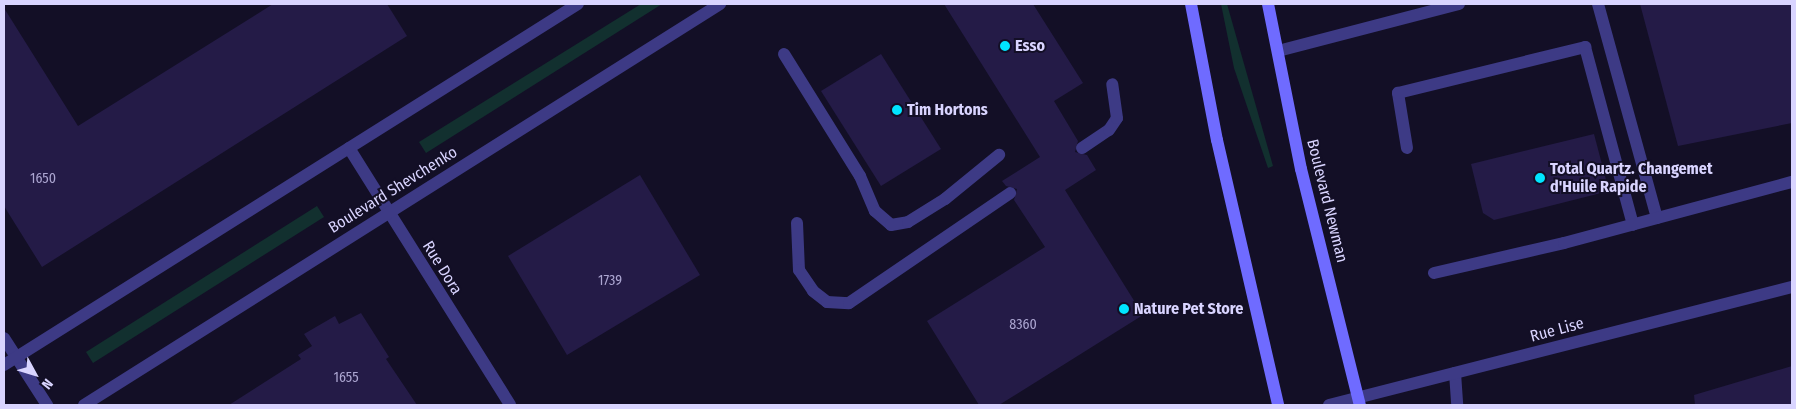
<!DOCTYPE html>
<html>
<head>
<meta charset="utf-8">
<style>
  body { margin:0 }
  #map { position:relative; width:1796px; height:409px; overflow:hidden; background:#130f26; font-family:"Fira Sans Condensed",sans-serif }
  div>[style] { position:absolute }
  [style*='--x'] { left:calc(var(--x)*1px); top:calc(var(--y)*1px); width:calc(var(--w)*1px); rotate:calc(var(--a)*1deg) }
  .green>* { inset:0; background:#12302f }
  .building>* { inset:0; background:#241b47 }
  .service>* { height:12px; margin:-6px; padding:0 6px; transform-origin:6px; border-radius:6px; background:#3d3a85 }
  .minor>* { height:12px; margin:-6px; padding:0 6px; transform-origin:6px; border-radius:6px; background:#3d3a85 }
  .tertiary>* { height:12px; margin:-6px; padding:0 6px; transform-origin:6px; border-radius:6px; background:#3d3a85 }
  .secondary>* { height:12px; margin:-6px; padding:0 6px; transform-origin:6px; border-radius:6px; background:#6f6bff }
  .dots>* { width:14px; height:14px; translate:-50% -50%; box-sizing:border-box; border:2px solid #130f26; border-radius:50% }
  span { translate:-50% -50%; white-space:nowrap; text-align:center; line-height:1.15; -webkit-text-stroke:4px #130f26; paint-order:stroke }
  .number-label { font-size:14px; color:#aca6d1 }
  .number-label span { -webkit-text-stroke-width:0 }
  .poi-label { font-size:16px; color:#d9d4ff; font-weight:700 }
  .left { translate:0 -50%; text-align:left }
  .street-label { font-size:16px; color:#d9d4ff }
  .frame { position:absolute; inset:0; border:5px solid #d9d4ff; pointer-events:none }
  .north { position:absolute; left:10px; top:349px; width:50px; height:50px; -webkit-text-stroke:4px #130f26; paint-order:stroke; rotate:129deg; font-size:14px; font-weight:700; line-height:20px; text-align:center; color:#d9d4ff }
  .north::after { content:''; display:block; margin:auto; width:18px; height:22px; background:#d9d4ff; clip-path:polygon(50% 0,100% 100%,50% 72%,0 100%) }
</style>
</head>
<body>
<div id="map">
  <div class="green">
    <div style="clip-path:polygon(641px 4px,662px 4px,426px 153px,419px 142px)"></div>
    <div style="clip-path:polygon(1221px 4px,1227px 4px,1273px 166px,1268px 168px,1234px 68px)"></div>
    <div style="clip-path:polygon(317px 206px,324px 217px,93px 363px,86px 352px)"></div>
  </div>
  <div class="building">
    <div style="clip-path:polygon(273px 4px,387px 4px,407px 36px,42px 267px,4px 206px,4px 8px,78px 126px)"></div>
    <div style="clip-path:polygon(944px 4px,1033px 4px,1083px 83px,1054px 101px,1078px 141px,1075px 152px,1087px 155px,1096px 170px,1065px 190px,1143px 315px,999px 405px,979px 405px,927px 321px,1045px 247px,1014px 200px,1017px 189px,1006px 186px,1002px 181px,1040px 157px)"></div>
    <div style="clip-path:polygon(1640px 4px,1792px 4px,1792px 123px,1678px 146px)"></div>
    <div style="clip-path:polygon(881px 54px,941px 149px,881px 186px,821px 91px)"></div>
    <div style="clip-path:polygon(1594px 134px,1609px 191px,1494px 220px,1483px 213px,1471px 164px)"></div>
    <div style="clip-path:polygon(640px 175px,700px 275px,567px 355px,508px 256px)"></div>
    <div style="clip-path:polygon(361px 313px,389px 357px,386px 359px,417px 405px,229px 405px,301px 359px,298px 355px,312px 346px,304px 334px,335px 316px,339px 324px)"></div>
    <div style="clip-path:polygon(1792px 366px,1792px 405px,1695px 405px,1694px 395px)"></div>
  </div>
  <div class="service">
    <div style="--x:1598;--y:4;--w:222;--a:74.6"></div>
    <div style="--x:1278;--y:51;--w:187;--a:-14.6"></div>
    <div style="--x:784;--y:54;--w:144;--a:58.1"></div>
    <div style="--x:860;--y:176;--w:38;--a:67"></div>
    <div style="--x:875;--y:211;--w:21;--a:41"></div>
    <div style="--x:891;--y:225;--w:17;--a:-10"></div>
    <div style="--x:908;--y:222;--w:44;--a:-31.9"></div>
    <div style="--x:945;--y:199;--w:70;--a:-39.2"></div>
    <div style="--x:1082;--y:148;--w:32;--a:-34"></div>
    <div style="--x:1109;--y:130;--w:14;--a:-56"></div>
    <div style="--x:1117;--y:118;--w:34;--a:-98"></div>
    <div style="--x:1407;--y:148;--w:56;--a:-99.3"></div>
    <div style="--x:1398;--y:93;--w:193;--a:-13.8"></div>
    <div style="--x:1585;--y:47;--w:184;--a:74.9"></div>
    <div style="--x:797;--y:223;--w:47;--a:87.6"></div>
    <div style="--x:799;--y:270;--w:25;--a:56"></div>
    <div style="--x:813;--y:291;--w:18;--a:38"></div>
    <div style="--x:827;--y:302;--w:22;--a:3"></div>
    <div style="--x:849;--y:303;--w:195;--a:-34.3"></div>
    <div style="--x:1434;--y:273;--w:133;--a:-13"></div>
    <div style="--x:1564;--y:243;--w:236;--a:-15"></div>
    <div style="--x:1455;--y:373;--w:32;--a:86"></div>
  </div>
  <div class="minor">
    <div style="--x:349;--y:148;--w:303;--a:57.9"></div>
    <div style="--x:4;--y:338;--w:80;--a:57.3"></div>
    <div style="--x:1329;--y:405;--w:478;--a:-14.3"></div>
  </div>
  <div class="tertiary">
    <div style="--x:4;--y:365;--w:678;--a:-32.17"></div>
    <div style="--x:84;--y:405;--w:752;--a:-32.23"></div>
  </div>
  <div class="secondary">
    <div style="--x:1191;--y:4;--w:138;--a:79.2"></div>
    <div style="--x:1217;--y:140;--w:272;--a:77"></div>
    <div style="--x:1268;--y:4;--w:168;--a:78.7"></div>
    <div style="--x:1301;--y:169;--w:243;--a:76"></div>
  </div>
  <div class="dots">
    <div style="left:1005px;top:46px;background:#00e5ff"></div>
    <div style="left:897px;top:110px;background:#00e5ff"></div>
    <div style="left:1540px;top:178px;background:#00e5ff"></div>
    <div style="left:1124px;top:309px;background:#00e5ff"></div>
  </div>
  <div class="number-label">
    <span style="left:43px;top:179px">1650</span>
    <span style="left:610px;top:281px">1739</span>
    <span style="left:1023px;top:325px">8360</span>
    <span style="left:346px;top:378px">1655</span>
  </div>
  <div class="poi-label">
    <span class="left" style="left:1015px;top:46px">Esso</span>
    <span class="left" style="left:907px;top:110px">Tim Hortons</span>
    <span class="left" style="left:1550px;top:178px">Total Quartz. Changemet<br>d'Huile Rapide</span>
    <span class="left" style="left:1134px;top:309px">Nature Pet Store</span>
  </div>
  <div class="street-label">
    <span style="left:393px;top:190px;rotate:-32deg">Boulevard Shevchenko</span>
    <span style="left:1327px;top:201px;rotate:76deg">Boulevard Newman</span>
    <span style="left:442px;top:268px;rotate:58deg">Rue Dora</span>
    <span style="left:1557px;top:330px;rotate:-15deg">Rue Lise</span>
  </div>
  <div class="frame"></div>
  <div class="north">N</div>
</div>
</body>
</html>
